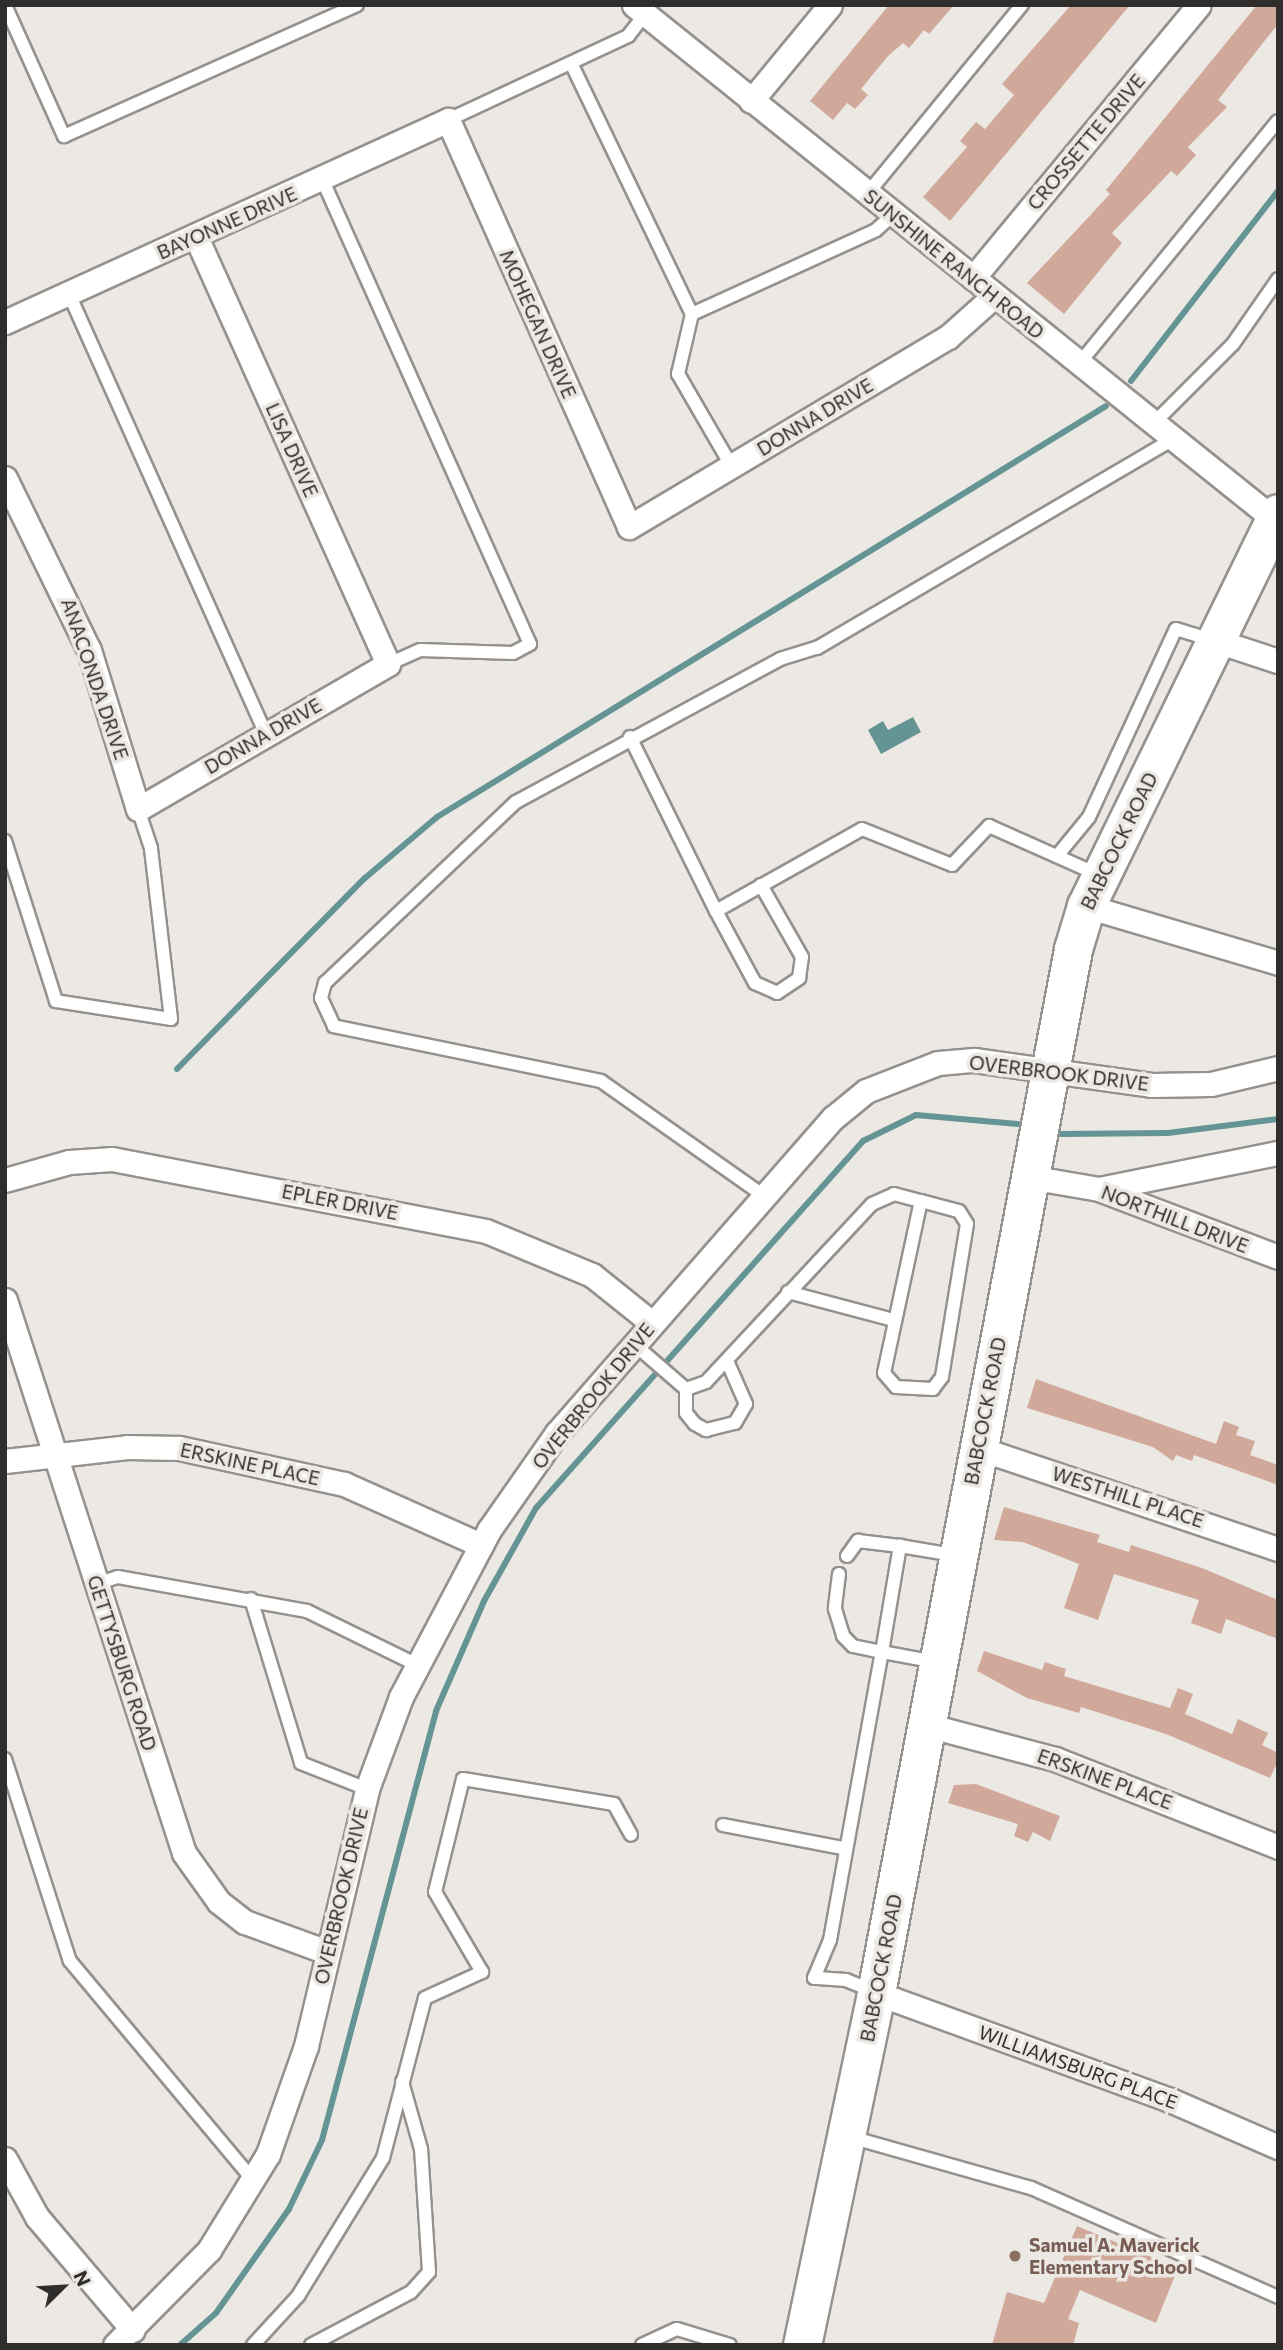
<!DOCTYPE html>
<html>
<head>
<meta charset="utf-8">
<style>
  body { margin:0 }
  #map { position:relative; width:1283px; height:2350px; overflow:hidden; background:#ece8e4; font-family:Commissioner,sans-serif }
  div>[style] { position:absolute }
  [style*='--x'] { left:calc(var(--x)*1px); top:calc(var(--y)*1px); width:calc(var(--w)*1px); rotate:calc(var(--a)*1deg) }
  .water>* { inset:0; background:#659494 }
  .stream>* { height:6px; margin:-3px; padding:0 3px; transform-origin:3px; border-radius:3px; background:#659494 }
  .building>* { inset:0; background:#d0a99a }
  .roads { filter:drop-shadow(2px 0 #95918e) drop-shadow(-2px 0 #95918e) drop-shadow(0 2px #95918e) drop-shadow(0 -2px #95918e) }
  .service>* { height:12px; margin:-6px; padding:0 6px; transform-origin:6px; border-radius:6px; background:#fff }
  .minor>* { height:23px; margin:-11.5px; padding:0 11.5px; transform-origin:11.5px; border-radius:11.5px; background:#fff }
  .primary>* { height:37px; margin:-18.5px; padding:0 18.5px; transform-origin:18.5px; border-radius:18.5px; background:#fff }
  .dots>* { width:19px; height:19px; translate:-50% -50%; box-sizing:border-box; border:4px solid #ece8e4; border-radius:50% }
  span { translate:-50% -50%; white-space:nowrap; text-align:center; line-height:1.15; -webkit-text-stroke:7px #ece8e4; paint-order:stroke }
  .street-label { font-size:19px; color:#2f2e2c }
  .education-label { font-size:19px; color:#785e54; font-weight:700 }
  .left { translate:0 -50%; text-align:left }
  .frame { position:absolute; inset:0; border:7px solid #2f2e2c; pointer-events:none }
  .north { position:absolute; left:28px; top:2252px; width:70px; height:70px; -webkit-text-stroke:5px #ece8e4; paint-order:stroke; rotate:66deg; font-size:19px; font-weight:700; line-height:28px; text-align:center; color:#2f2e2c }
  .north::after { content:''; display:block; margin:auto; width:24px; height:32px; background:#2f2e2c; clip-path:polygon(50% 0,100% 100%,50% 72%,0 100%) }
</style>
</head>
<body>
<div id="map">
  <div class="water">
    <div style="clip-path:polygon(913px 717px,921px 732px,881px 754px,868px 730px,883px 721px,888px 730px)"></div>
  </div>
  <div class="stream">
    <div style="--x:1131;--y:381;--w:240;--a:-52.3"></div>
    <div style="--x:177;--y:1069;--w:268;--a:-45.5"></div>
    <div style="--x:365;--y:878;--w:94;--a:-40.3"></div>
    <div style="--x:437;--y:817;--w:785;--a:-31.56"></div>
    <div style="--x:1060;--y:1134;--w:108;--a:-0.5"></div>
    <div style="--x:1168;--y:1133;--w:111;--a:-7.3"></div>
    <div style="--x:180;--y:2345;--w:48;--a:-41.6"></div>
    <div style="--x:216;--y:2313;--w:127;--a:-54.9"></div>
    <div style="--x:289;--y:2209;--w:76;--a:-64.4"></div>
    <div style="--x:322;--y:2140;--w:444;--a:-75.1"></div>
    <div style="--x:436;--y:1711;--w:120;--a:-66.4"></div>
    <div style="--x:484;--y:1601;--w:107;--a:-60.8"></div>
    <div style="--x:536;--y:1508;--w:492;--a:-48.3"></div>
    <div style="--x:863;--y:1141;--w:59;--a:-26.1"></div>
    <div style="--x:916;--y:1115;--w:102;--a:5"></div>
  </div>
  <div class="building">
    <div style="clip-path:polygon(889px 5px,954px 5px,929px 34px,924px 30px,909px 48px,903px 43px,888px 56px,861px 89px,868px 95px,855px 109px,847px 103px,833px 120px,810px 101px)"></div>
    <div style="clip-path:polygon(1071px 5px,1130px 5px,950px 221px,923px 197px,967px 147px,960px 141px,976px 122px,985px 129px,1014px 95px,1002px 84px)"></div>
    <div style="clip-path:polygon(1257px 5px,1278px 5px,1278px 24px,1218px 100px,1227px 107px,1188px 147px,1196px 155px,1177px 176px,1171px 171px,1112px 233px,1122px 243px,1064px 314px,1027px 283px,1110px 194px,1106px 190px)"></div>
    <div style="clip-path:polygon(1036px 1379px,1216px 1444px,1224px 1421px,1239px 1427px,1236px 1435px,1255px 1441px,1250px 1455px,1278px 1465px,1278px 1485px,1194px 1455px,1192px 1461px,1176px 1455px,1173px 1461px,1153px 1447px,1027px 1408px)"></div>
    <div style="clip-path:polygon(1004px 1507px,1100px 1535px,1097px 1542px,1129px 1552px,1131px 1545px,1202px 1568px,1278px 1600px,1278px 1639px,1226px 1619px,1221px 1634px,1191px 1623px,1199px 1600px,1114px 1574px,1098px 1620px,1064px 1608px,1079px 1564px,1023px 1542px,994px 1540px)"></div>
    <div style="clip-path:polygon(984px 1651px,1042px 1670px,1045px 1662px,1066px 1669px,1064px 1676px,1170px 1708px,1178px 1688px,1193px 1694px,1185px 1714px,1232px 1734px,1238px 1719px,1268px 1733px,1262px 1745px,1278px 1753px,1278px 1761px,1270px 1778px,1166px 1734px,1081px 1707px,1079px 1713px,1027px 1698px,977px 1671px)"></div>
    <div style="clip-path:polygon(976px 1784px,1060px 1816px,1050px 1841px,1033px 1832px,1028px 1842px,1014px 1836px,1018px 1824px,948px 1803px,954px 1785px)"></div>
    <div style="clip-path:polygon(1077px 2226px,1178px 2268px,1156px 2323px,1080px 2290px,1068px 2319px,1079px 2323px,1073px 2345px,992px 2345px,1007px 2292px,1044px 2303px)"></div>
  </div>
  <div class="roads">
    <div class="service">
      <div style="--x:5;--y:5;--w:144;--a:65.8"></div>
      <div style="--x:64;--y:136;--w:321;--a:-24.1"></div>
      <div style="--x:572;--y:65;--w:276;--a:64.3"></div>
      <div style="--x:448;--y:120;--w:199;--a:-25"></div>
      <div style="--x:628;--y:36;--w:28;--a:-52"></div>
      <div style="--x:323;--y:181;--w:507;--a:65.91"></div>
      <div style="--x:530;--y:644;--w:19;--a:152"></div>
      <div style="--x:513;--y:653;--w:93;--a:-178.2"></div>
      <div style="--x:420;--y:650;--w:35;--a:156"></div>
      <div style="--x:868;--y:193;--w:243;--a:-50.7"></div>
      <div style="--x:69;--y:294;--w:482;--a:65.9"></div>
      <div style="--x:1078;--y:365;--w:315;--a:-50.7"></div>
      <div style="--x:1153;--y:424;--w:113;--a:-45"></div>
      <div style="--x:1233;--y:344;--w:79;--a:-55.3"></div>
      <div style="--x:732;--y:467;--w:108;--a:-120.1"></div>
      <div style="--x:678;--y:374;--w:62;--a:-76.9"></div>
      <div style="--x:692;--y:314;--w:202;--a:-24.5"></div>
      <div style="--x:876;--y:230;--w:24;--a:-42"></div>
      <div style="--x:630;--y:737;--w:194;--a:63.7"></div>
      <div style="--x:716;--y:911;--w:167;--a:-29.3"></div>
      <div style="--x:862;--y:829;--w:97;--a:21.8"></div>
      <div style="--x:952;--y:865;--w:54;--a:-46.5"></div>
      <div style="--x:989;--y:826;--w:118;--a:24"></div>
      <div style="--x:5;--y:841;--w:168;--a:72.3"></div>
      <div style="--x:56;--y:1001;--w:116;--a:8.9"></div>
      <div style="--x:171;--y:1019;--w:172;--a:-96.7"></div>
      <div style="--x:151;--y:848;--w:41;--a:-108.4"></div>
      <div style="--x:1057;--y:856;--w:50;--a:-50.6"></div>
      <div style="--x:1089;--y:817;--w:207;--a:-65.2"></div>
      <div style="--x:1176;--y:629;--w:39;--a:17"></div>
      <div style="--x:716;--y:911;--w:82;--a:61.6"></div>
      <div style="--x:755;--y:983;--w:24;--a:24"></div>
      <div style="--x:777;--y:993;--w:27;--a:-34"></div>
      <div style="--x:799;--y:978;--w:21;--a:-82"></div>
      <div style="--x:802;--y:957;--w:83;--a:-119.7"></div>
      <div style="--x:764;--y:1196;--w:199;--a:-144.8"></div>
      <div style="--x:601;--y:1081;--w:273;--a:-168.4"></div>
      <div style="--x:334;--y:1026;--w:31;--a:-115"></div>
      <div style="--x:321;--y:998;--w:16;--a:-75"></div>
      <div style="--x:325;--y:983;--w:263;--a:-43.5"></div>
      <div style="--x:516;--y:802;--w:300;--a:-28.4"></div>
      <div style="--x:780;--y:659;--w:39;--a:-17"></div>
      <div style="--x:817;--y:648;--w:411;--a:-30.4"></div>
      <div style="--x:788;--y:1292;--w:109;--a:14.9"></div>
      <div style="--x:634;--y:1344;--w:69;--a:40.9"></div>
      <div style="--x:686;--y:1389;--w:21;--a:-19"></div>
      <div style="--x:706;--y:1382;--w:243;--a:-47"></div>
      <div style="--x:872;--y:1204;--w:24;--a:-24"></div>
      <div style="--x:894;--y:1194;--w:28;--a:15"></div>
      <div style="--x:921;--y:1201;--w:39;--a:15"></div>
      <div style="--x:959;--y:1211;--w:15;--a:58"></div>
      <div style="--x:967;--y:1224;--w:155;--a:99.3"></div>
      <div style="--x:942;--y:1377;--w:15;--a:127"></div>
      <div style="--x:933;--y:1389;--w:37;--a:-177"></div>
      <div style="--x:896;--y:1387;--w:18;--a:-131"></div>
      <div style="--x:884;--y:1373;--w:176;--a:-77.9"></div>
      <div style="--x:686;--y:1389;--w:24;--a:90"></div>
      <div style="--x:686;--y:1413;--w:14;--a:51"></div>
      <div style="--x:695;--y:1424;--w:13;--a:29"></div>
      <div style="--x:706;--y:1430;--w:30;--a:-14"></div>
      <div style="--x:735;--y:1423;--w:22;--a:-60"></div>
      <div style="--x:746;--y:1404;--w:47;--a:-113.8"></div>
      <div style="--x:847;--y:1556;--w:19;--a:-54"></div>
      <div style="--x:858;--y:1541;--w:42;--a:6.8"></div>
      <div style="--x:839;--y:1574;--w:35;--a:97"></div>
      <div style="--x:835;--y:1609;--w:28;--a:73"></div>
      <div style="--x:843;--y:1636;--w:14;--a:45"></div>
      <div style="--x:853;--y:1646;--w:30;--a:12"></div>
      <div style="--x:882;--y:1652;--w:108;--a:-80.4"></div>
      <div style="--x:900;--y:1546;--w:55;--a:9.5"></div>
      <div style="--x:96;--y:1584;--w:23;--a:-18"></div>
      <div style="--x:118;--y:1577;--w:192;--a:10.2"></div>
      <div style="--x:307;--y:1611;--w:123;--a:26.1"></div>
      <div style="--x:251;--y:1599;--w:171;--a:73"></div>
      <div style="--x:301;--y:1763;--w:71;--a:21.5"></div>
      <div style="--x:5;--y:1759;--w:212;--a:72.2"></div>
      <div style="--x:70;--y:1961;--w:287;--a:50.1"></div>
      <div style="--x:723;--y:1825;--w:121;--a:10.9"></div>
      <div style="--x:873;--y:1991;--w:29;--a:-158"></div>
      <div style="--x:846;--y:1980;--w:32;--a:-176"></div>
      <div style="--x:814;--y:1978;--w:41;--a:-67.2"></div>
      <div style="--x:830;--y:1940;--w:293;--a:-79.8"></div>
      <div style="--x:882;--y:1652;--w:55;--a:10.5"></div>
      <div style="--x:847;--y:2136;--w:191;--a:15.8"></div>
      <div style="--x:1031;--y:2188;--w:270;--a:23.8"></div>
      <div style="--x:253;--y:2345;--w:67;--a:-47.4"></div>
      <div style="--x:298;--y:2296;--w:162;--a:-58.4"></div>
      <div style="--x:383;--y:2158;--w:165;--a:-75.3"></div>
      <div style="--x:425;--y:1998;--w:63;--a:-24.5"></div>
      <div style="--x:482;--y:1972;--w:93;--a:-120.4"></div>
      <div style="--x:435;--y:1892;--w:116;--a:-76.1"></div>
      <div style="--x:463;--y:1779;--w:153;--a:9.4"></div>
      <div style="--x:614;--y:1804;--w:35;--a:61"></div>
      <div style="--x:311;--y:2345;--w:113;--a:-27.9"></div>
      <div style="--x:411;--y:2292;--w:27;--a:-48"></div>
      <div style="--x:429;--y:2272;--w:123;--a:-93.7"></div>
      <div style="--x:421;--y:2149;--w:70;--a:-105.8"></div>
      <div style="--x:642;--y:2345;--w:38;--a:-25"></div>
      <div style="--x:677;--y:2329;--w:55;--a:16.8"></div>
    </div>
    <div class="minor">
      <div style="--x:634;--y:5;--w:822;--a:38.78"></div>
      <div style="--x:751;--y:101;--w:124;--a:-50.5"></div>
      <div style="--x:973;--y:278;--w:354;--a:-50.4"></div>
      <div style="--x:5;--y:322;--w:487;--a:-24.5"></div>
      <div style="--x:448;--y:120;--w:445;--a:66"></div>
      <div style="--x:629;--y:527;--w:371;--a:-30.8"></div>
      <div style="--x:948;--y:337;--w:62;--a:-41.7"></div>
      <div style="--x:5;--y:478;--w:191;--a:64"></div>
      <div style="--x:89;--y:650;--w:166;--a:72.9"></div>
      <div style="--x:138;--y:809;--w:289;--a:-30.1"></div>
      <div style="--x:388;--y:664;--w:468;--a:-114.2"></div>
      <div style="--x:1217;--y:641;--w:64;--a:18.2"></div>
      <div style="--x:1086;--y:906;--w:200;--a:16.5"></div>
      <div style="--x:1029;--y:1177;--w:71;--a:9.7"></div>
      <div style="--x:1099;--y:1189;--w:191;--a:20.8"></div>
      <div style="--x:5;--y:1180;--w:66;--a:-15.7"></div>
      <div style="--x:69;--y:1162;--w:43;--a:-4"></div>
      <div style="--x:112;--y:1159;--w:381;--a:10.9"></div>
      <div style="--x:486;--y:1231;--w:115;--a:22.5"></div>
      <div style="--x:592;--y:1275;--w:77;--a:38.7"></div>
      <div style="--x:1099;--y:1189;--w:183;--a:-11.4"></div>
      <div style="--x:5;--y:1300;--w:581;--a:72.06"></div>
      <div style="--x:184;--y:1853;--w:60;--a:54.5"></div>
      <div style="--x:219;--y:1902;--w:33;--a:38"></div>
      <div style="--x:245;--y:1922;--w:87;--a:20.1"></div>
      <div style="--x:978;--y:1448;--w:317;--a:18.6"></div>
      <div style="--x:5;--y:1461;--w:123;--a:-6.5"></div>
      <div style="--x:127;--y:1447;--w:52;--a:1.1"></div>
      <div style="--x:179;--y:1448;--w:169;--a:12.3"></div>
      <div style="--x:344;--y:1484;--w:150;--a:24"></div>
      <div style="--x:927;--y:1725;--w:132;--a:14.9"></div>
      <div style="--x:1055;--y:1759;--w:240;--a:21.5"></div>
      <div style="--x:876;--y:1993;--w:313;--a:20"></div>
      <div style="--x:1170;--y:2100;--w:118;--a:23.5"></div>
      <div style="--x:5;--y:2159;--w:66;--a:61.1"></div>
      <div style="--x:37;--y:2217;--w:148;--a:49.7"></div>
      <div style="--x:115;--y:2345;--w:134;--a:-45.3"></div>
      <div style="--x:209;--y:2250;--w:113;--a:-58.4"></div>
      <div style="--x:268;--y:2154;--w:114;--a:-70.6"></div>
      <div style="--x:306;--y:2046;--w:264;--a:-76.6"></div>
      <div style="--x:367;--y:1789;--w:98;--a:-69.7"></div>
      <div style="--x:401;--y:1697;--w:189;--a:-62.2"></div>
      <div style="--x:489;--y:1530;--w:118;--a:-55"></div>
      <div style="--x:557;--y:1433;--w:419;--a:-48.8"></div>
      <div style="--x:833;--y:1118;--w:43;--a:-39.3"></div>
      <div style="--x:866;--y:1091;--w:77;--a:-21.3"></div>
      <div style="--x:938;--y:1063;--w:36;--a:-5"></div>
      <div style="--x:974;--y:1060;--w:179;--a:8"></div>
      <div style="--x:1151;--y:1085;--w:60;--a:-1"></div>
      <div style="--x:1211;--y:1084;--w:69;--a:-13.4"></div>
    </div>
    <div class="primary">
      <div style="--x:802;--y:2345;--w:360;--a:-78.1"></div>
      <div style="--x:876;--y:1993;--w:1062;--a:-79.31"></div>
      <div style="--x:1073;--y:949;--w:45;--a:-73.2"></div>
      <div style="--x:1086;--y:906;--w:437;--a:-64"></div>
    </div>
  </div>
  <div class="dots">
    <div style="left:1015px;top:2256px;background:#8d6e63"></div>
  </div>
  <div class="street-label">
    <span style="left:1086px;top:142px;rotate:-50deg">CROSSETTE DRIVE</span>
    <span style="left:227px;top:223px;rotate:-24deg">BAYONNE DRIVE</span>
    <span style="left:954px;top:264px;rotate:39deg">SUNSHINE RANCH ROAD</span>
    <span style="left:538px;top:324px;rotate:66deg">MOHEGAN DRIVE</span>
    <span style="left:815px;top:417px;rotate:-31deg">DONNA DRIVE</span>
    <span style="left:292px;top:450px;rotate:66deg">LISA DRIVE</span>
    <span style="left:95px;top:679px;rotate:71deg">ANACONDA DRIVE</span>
    <span style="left:263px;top:736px;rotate:-30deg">DONNA DRIVE</span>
    <span style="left:1119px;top:841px;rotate:-64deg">BABCOCK ROAD</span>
    <span style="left:1059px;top:1073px;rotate:7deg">OVERBROOK DRIVE</span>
    <span style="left:340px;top:1202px;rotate:11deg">EPLER DRIVE</span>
    <span style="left:1175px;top:1219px;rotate:21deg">NORTHILL DRIVE</span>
    <span style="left:593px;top:1396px;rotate:-51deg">OVERBROOK DRIVE</span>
    <span style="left:985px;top:1411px;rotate:-79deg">BABCOCK ROAD</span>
    <span style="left:250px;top:1464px;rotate:12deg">ERSKINE PLACE</span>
    <span style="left:1128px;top:1497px;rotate:18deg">WESTHILL PLACE</span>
    <span style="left:122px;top:1663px;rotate:72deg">GETTYSBURG ROAD</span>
    <span style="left:1105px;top:1779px;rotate:20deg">ERSKINE PLACE</span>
    <span style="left:341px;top:1896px;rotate:-77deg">OVERBROOK DRIVE</span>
    <span style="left:881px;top:1968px;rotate:-79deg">BABCOCK ROAD</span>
    <span style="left:1078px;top:2067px;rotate:20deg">WILLIAMSBURG PLACE</span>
  </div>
  <div class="education-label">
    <span class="left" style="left:1029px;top:2256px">Samuel A. Maverick<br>Elementary School</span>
  </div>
  <div class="frame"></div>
  <div class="north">N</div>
</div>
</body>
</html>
